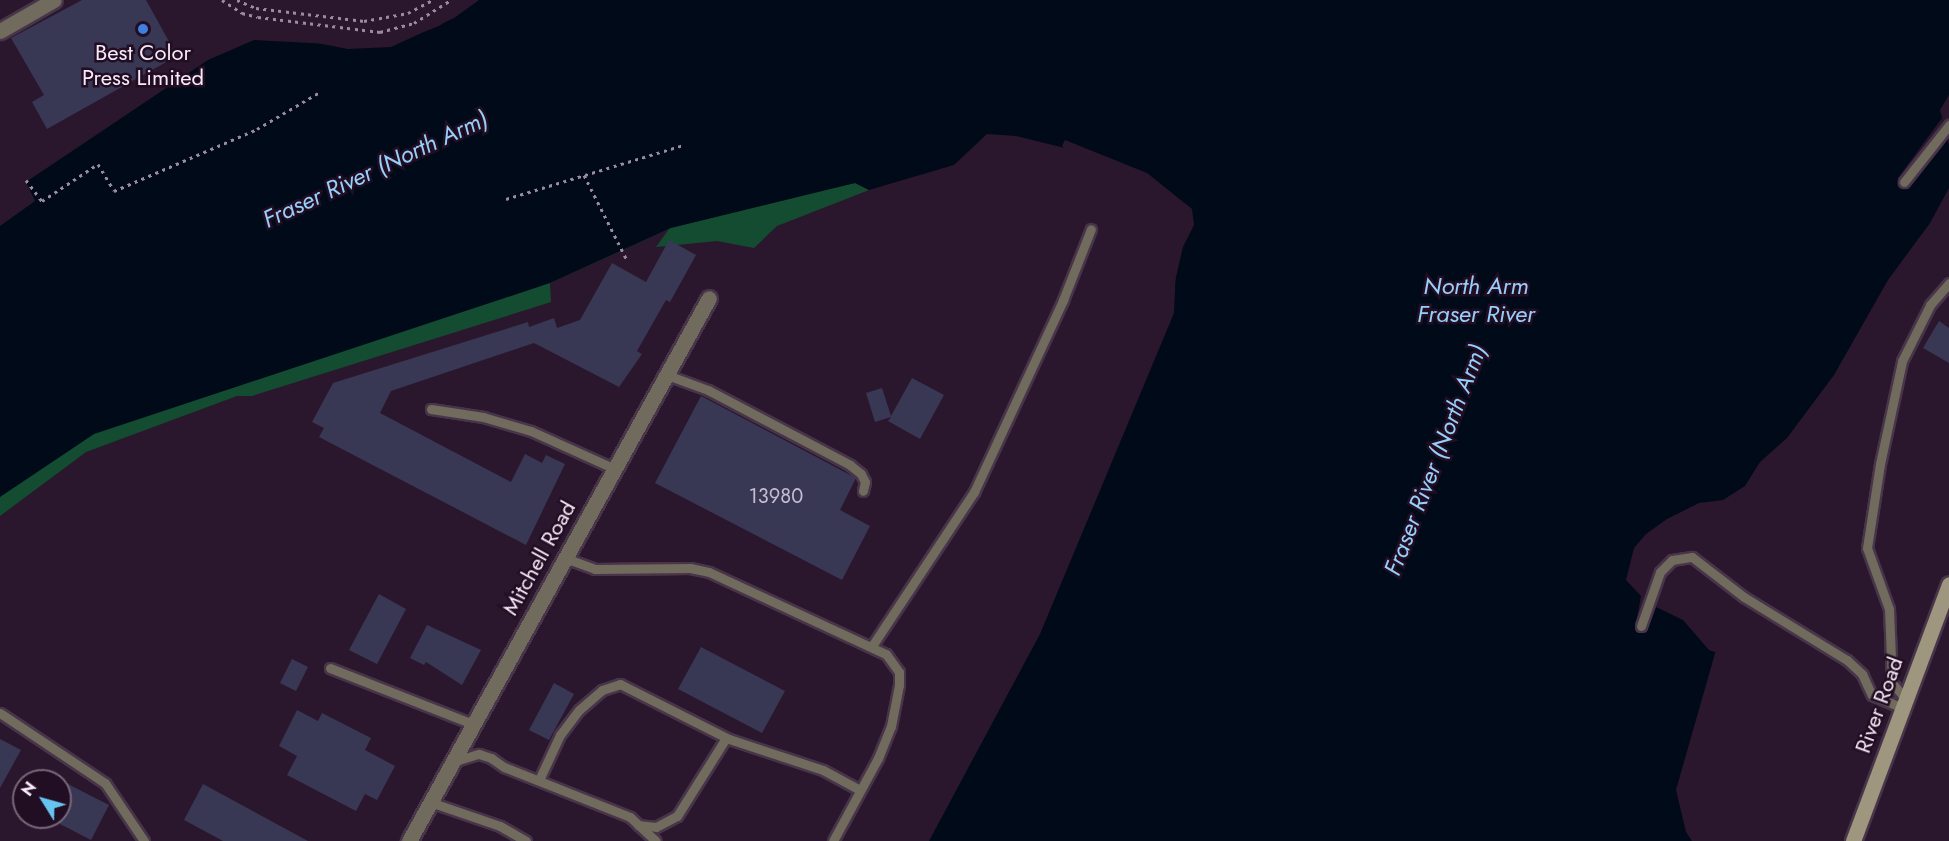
<!DOCTYPE html>
<html>
<head>
<meta charset="utf-8">
<style>
  body { margin:0 }
  #map { position:relative; width:1949px; height:841px; overflow:hidden; background:#2b172d; font-family:Jost,sans-serif }
  div>[style] { position:absolute }
  [style*='--x'] { left:calc(var(--x)*1px); top:calc(var(--y)*1px); width:calc(var(--w)*1px); rotate:calc(var(--a)*1deg) }
  .green>* { inset:0; background:#134c30 }
  .water>* { inset:0; background:#000a19 }
  .pier>* { inset:0; background:#2b172d }
  .building>* { inset:0; background:#383754 }
  .path>* { height:3px; margin-top:-1.5px; transform-origin:0; background:repeating-linear-gradient(90deg,#9c8b9d 0 3px,transparent 0 7.5px) }
  .roads { filter:drop-shadow(2px 0 #48354a) drop-shadow(-2px 0 #48354a) drop-shadow(0 2px #48354a) drop-shadow(0 -2px #48354a) }
  .lane>* { height:9px; margin:-4.5px; padding:0 4.5px; transform-origin:4.5px; border-radius:4.5px; background:#706b5d }
  .street>* { height:15px; margin:-7.5px; padding:0 7.5px; transform-origin:7.5px; border-radius:7.5px; background:#706b5d }
  .secondary>* { height:15px; margin:-7.5px; padding:0 7.5px; transform-origin:7.5px; border-radius:7.5px; background:#9e967f }
  .dots>* { width:16px; height:16px; translate:-50% -50%; box-sizing:border-box; border:3px solid #210e23; border-radius:50% }
  span { translate:-50% -50%; white-space:nowrap; text-align:center; line-height:1.15; -webkit-text-stroke:5px #210e23; paint-order:stroke }
  .number-label { font-size:20px; color:#c8bdd0 }
  .number-label span { -webkit-text-stroke-width:0 }
  .poi-label { font-size:22px; color:#f8eaf9 }
  .street-label { font-size:22px; color:#f8eaf9 }
  .water-label { font-size:24px; color:#97cffb; font-style:italic }
  .north { position:absolute; left:12px; top:769px; width:60px; height:60px; box-sizing:border-box; background:#210e23; border:2px solid #776679; border-radius:50%; rotate:307deg; font-size:16px; font-weight:700; line-height:24px; text-align:center; color:#f8eaf9 }
  .north::after { content:''; display:block; margin:auto; width:21px; height:27px; background:#66c4ef; clip-path:polygon(50% 0,100% 100%,50% 72%,0 100%) }
</style>
</head>
<body>
<div id="map">
  <div class="green">
    <div style="clip-path:polygon(855px 183px,869px 190px,777px 226px,754px 248px,717px 241px,656px 247px,669px 229px,550px 283px,551px 302px,252px 396px,237px 396px,86px 452px,0 516px,0 468px,343px 299px)"></div>
  </div>
  <div class="water">
    <div style="clip-path:polygon(478px 0,1949px 0,1949px 95px,1940px 110px,1949px 145px,1949px 197px,1792px 444px,1740px 495px,1660px 537px,1649px 547px,1639px 580px,1643px 587px,1686px 608px,1716px 650px,1676px 790px,1686px 832px,1692px 841px,929px 841px,1040px 634px,1174px 313px,1177px 245px,1184px 218px,1180px 206px,1136px 176px,1077px 151px,1016px 136px,987px 134px,954px 165px,869px 190px,855px 183px,671px 228px,550px 283px,94px 434px,0 497px,0 226px,35px 201px,26px 182px,208px 60px,254px 40px,385px 47px,439px 26px)"></div>
  </div>
  <div class="pier">
    <div style="clip-path:polygon(473px 0,479px 0,454px 18px,391px 47px,348px 49px,292px 38px,384px 44px,437px 24px)"></div>
    <div style="clip-path:polygon(1942px 118px,1947px 136px,1909px 186px,1898px 178px)"></div>
    <div style="clip-path:polygon(1065px 140px,1147px 173px,1192px 209px,1194px 225px,1183px 247px,1173px 290px,1174px 244px,1181px 218px,1177px 208px,1135px 179px,1067px 151px,1062px 146px)"></div>
    <div style="clip-path:polygon(1949px 188px,1949px 204px,1925px 251px,1900px 281px,1857px 357px,1795px 446px,1735px 503px,1661px 539px,1652px 549px,1642px 580px,1687px 605px,1705px 620px,1718px 653px,1709px 650px,1683px 620px,1656px 607px,1646px 633px,1635px 629px,1641px 596px,1626px 580px,1634px 548px,1646px 534px,1667px 519px,1699px 503px,1723px 500px,1745px 486px,1760px 462px,1787px 438px,1834px 375px,1888px 280px,1930px 223px)"></div>
  </div>
  <div class="building">
    <div style="clip-path:polygon(82px 0,146px 0,177px 56px,47px 129px,32px 102px,44px 95px,11px 38px)"></div>
    <div style="clip-path:polygon(669px 240px,696px 255px,670px 302px,666px 300px,637px 351px,642px 354px,619px 387px,534px 343px,391px 391px,380px 413px,511px 482px,525px 454px,542px 463px,546px 455px,565px 464px,526px 545px,319px 437px,324px 428px,312px 422px,333px 383px,528px 322px,529px 327px,554px 318px,557px 328px,580px 320px,612px 263px,646px 282px)"></div>
    <div style="clip-path:polygon(1939px 321px,1949px 328px,1949px 363px,1923px 348px)"></div>
    <div style="clip-path:polygon(912px 378px,944px 395px,920px 439px,888px 421px,891px 417px,875px 422px,866px 393px,882px 388px,891px 416px)"></div>
    <div style="clip-path:polygon(701px 396px,856px 478px,840px 510px,870px 526px,842px 580px,655px 483px)"></div>
    <div style="clip-path:polygon(379px 594px,406px 609px,377px 664px,349px 650px)"></div>
    <div style="clip-path:polygon(427px 625px,481px 650px,462px 685px,426px 662px,424px 665px,410px 658px)"></div>
    <div style="clip-path:polygon(701px 647px,785px 691px,762px 733px,678px 689px)"></div>
    <div style="clip-path:polygon(292px 659px,308px 667px,296px 691px,280px 683px)"></div>
    <div style="clip-path:polygon(554px 683px,574px 694px,549px 740px,529px 730px)"></div>
    <div style="clip-path:polygon(297px 710px,318px 721px,322px 713px,371px 738px,365px 750px,395px 766px,377px 800px,365px 794px,356px 811px,287px 775px,297px 756px,279px 746px)"></div>
    <div style="clip-path:polygon(0 739px,21px 750px,0 788px)"></div>
    <div style="clip-path:polygon(60px 780px,109px 805px,91px 840px,60px 824px)"></div>
    <div style="clip-path:polygon(203px 784px,308px 841px,223px 841px,184px 820px)"></div>
  </div>
  <div class="path">
    <div style="--x:222;--y:0;--w:24;--a:33"></div>
    <div style="--x:242;--y:13;--w:16;--a:14"></div>
    <div style="--x:258;--y:17;--w:123;--a:7"></div>
    <div style="--x:380;--y:32;--w:35;--a:-15"></div>
    <div style="--x:414;--y:23;--w:44;--a:-31.9"></div>
    <div style="--x:237;--y:0;--w:21;--a:23"></div>
    <div style="--x:256;--y:8;--w:109;--a:6.9"></div>
    <div style="--x:364;--y:21;--w:45;--a:-10.3"></div>
    <div style="--x:408;--y:13;--w:27;--a:-28"></div>
    <div style="--x:584;--y:175;--w:97;--a:63.2"></div>
    <div style="--x:26;--y:180;--w:26;--a:53"></div>
    <div style="--x:42;--y:201;--w:67;--a:-33.5"></div>
    <div style="--x:98;--y:164;--w:31;--a:59"></div>
    <div style="--x:114;--y:191;--w:156;--a:-23.4"></div>
    <div style="--x:257;--y:129;--w:73;--a:-30.4"></div>
    <div style="--x:506;--y:199;--w:186;--a:-16.9"></div>
  </div>
  <div class="roads">
    <div class="lane">
      <div style="--x:1904;--y:182;--w:73;--a:-51.7"></div>
      <div style="--x:667;--y:375;--w:44;--a:20.1"></div>
      <div style="--x:708;--y:390;--w:161;--a:27.8"></div>
      <div style="--x:850;--y:465;--w:14;--a:39"></div>
      <div style="--x:861;--y:474;--w:9;--a:63"></div>
      <div style="--x:865;--y:482;--w:9;--a:103"></div>
      <div style="--x:431;--y:409;--w:53;--a:8.7"></div>
      <div style="--x:483;--y:417;--w:50;--a:16.3"></div>
      <div style="--x:531;--y:431;--w:92;--a:24.3"></div>
      <div style="--x:565;--y:558;--w:32;--a:20"></div>
      <div style="--x:595;--y:569;--w:95;--a:-0.6"></div>
      <div style="--x:690;--y:568;--w:19;--a:12"></div>
      <div style="--x:709;--y:572;--w:195;--a:24.9"></div>
      <div style="--x:886;--y:654;--w:22;--a:54"></div>
      <div style="--x:899;--y:672;--w:13;--a:90"></div>
      <div style="--x:899;--y:685;--w:42;--a:101"></div>
      <div style="--x:891;--y:726;--w:35;--a:112"></div>
      <div style="--x:878;--y:758;--w:94;--a:118.5"></div>
      <div style="--x:1641;--y:626;--w:57;--a:-70.6"></div>
      <div style="--x:1660;--y:572;--w:17;--a:-45"></div>
      <div style="--x:1672;--y:560;--w:20;--a:-9"></div>
      <div style="--x:1692;--y:557;--w:66;--a:37.6"></div>
      <div style="--x:1744;--y:597;--w:121;--a:31.5"></div>
      <div style="--x:1847;--y:660;--w:21;--a:43"></div>
      <div style="--x:1862;--y:674;--w:23;--a:65"></div>
      <div style="--x:1872;--y:695;--w:33;--a:23"></div>
      <div style="--x:872;--y:646;--w:185;--a:-56.5"></div>
      <div style="--x:974;--y:492;--w:212;--a:-65.1"></div>
      <div style="--x:1063;--y:300;--w:76;--a:-68.5"></div>
      <div style="--x:330;--y:668;--w:154;--a:21.4"></div>
      <div style="--x:1905;--y:698;--w:20;--a:-131"></div>
      <div style="--x:1892;--y:683;--w:74;--a:-92.3"></div>
      <div style="--x:1889;--y:609;--w:65;--a:-109.8"></div>
      <div style="--x:1867;--y:548;--w:85;--a:-81.2"></div>
      <div style="--x:1880;--y:464;--w:105;--a:-77.9"></div>
      <div style="--x:1902;--y:361;--w:63;--a:-63.4"></div>
      <div style="--x:1930;--y:305;--w:29;--a:-49"></div>
      <div style="--x:0;--y:713;--w:126;--a:33.7"></div>
      <div style="--x:105;--y:783;--w:70;--a:56.1"></div>
      <div style="--x:452;--y:762;--w:28;--a:-17"></div>
      <div style="--x:479;--y:754;--w:13;--a:18"></div>
      <div style="--x:491;--y:758;--w:16;--a:35"></div>
      <div style="--x:504;--y:767;--w:136;--a:21.6"></div>
      <div style="--x:630;--y:817;--w:35;--a:43"></div>
      <div style="--x:539;--y:780;--w:50;--a:-65"></div>
      <div style="--x:560;--y:735;--w:31;--a:-53"></div>
      <div style="--x:579;--y:710;--w:30;--a:-41"></div>
      <div style="--x:602;--y:690;--w:19;--a:-18"></div>
      <div style="--x:620;--y:684;--w:122;--a:26.8"></div>
      <div style="--x:729;--y:739;--w:99;--a:18.3"></div>
      <div style="--x:823;--y:770;--w:42;--a:28.4"></div>
      <div style="--x:430;--y:802;--w:74;--a:18.9"></div>
      <div style="--x:500;--y:826;--w:30;--a:30"></div>
      <div style="--x:638;--y:825;--w:18;--a:6"></div>
      <div style="--x:656;--y:827;--w:24;--a:-28"></div>
      <div style="--x:677;--y:816;--w:92;--a:-57.9"></div>
    </div>
    <div class="street">
      <div style="--x:0;--y:31;--w:62;--a:-29.9"></div>
      <div style="--x:409;--y:841;--w:620;--a:-61.08"></div>
    </div>
    <div class="secondary">
      <div style="--x:1853;--y:841;--w:274;--a:-69.5"></div>
    </div>
  </div>
  <div class="dots">
    <div style="left:143px;top:29px;background:#3f7fe0"></div>
  </div>
  <div class="number-label">
    <span style="left:776px;top:496px">13980</span>
  </div>
  <div class="poi-label">
    <span style="left:143px;top:65px">Best Color<br>Press Limited</span>
  </div>
  <div class="street-label">
    <span style="left:539px;top:558px;rotate:-61deg">Mitchell Road</span>
    <span style="left:1879px;top:705px;rotate:-70deg">River Road</span>
  </div>
  <div class="water-label">
    <span style="left:375px;top:169px;rotate:-25deg">Fraser River (North Arm)</span>
    <span style="left:1476px;top:300px">North Arm<br>Fraser River</span>
    <span style="left:1435px;top:460px;rotate:-69deg">Fraser River (North Arm)</span>
  </div>
  <div class="north">N</div>
</div>
</body>
</html>
